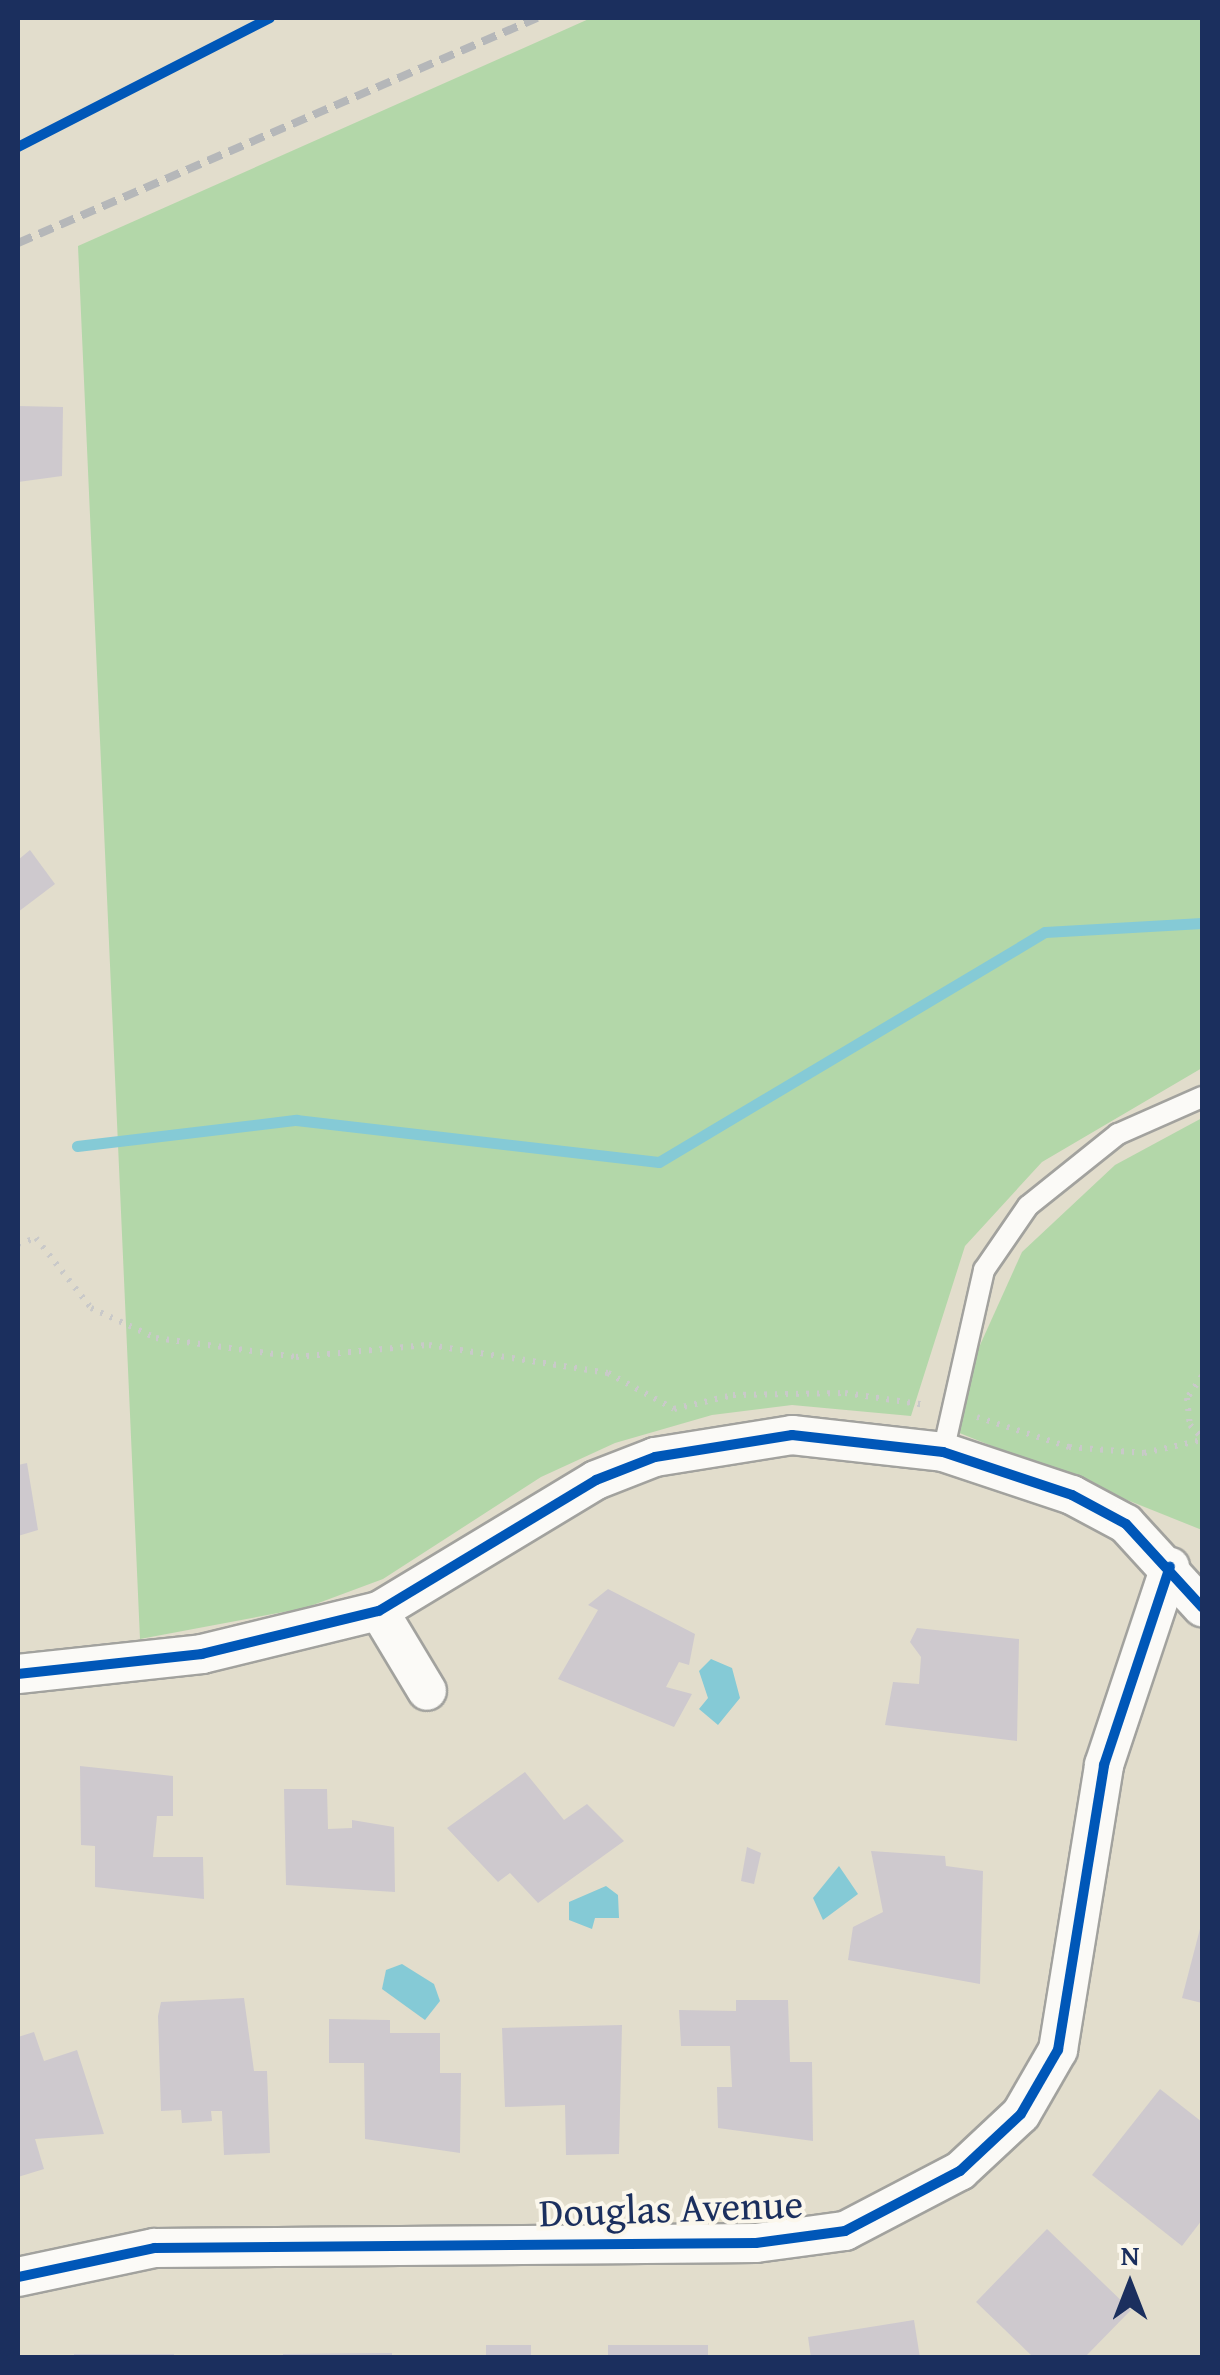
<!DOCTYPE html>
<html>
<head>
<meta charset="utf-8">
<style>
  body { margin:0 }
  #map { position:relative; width:1220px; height:2375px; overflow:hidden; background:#e2ddcc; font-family:"Gentium Book Plus",serif }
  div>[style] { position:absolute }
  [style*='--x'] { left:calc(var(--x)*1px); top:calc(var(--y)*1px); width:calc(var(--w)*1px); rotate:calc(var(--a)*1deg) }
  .green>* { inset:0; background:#b3d7a9 }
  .water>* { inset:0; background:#85cad6 }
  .stream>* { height:11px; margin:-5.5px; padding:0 5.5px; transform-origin:5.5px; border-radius:5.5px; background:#85cad6 }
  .building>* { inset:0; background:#cec9ce }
  .path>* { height:6px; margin-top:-3px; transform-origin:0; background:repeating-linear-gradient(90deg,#c9c9c9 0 2.5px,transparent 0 10.5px) }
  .roads { filter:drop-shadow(2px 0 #a2a29e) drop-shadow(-2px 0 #a2a29e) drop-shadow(0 2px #a2a29e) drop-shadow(0 -2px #a2a29e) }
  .service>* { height:20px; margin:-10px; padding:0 10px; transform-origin:10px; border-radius:10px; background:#fbfaf7 }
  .minor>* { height:38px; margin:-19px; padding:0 19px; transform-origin:19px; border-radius:19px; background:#fbfaf7 }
  .rail>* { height:8px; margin-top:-4px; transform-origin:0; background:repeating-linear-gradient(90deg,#b5b7b9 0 15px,transparent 0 23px) }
  .cycleway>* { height:10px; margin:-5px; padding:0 5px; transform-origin:5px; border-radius:5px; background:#0057b8 }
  span { translate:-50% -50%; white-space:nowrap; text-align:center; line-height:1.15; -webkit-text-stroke:8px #fbf7ec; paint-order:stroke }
  .street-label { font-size:40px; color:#1b2f5e }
  .frame { position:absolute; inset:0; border:20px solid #1b2f5e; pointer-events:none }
  .north { position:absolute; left:1080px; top:2235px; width:100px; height:100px; -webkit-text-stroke:8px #fbf7ec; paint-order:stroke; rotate:0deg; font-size:28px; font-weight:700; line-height:40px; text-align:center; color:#1b2f5e }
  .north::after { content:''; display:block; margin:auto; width:35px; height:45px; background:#1b2f5e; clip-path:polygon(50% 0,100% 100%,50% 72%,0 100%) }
</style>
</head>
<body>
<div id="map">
  <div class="green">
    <div style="clip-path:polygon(591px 18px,1202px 18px,1202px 1068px,1042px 1162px,965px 1246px,911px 1416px,792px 1405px,712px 1415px,615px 1443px,541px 1477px,383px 1579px,305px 1608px,140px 1639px,78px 246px)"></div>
    <div style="clip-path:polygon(1202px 1118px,1202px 1530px,957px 1432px,976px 1354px,1022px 1252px,1115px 1165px)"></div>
  </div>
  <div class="water">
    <div style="clip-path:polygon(711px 1659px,732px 1668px,740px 1698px,718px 1725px,699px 1709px,708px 1698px,699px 1671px)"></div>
    <div style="clip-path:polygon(839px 1866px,858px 1894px,823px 1920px,813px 1898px)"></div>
    <div style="clip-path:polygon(606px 1886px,618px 1895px,619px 1918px,595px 1918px,592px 1929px,569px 1920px,569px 1902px)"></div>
    <div style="clip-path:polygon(402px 1964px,434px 1984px,440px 2001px,425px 2020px,382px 1989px,386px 1970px)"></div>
  </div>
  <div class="stream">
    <div style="--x:77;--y:1146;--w:221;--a:-6.8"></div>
    <div style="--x:296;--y:1120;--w:365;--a:6.6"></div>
    <div style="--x:659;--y:1162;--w:449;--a:-30.8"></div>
    <div style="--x:1045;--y:932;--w:157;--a:-3.3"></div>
  </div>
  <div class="building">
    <div style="clip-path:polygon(18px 406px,63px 407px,62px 476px,18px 482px)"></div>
    <div style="clip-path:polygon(30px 850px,55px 884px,18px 912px,18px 860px)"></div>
    <div style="clip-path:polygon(27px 1463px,38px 1530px,18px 1536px,18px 1465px)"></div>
    <div style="clip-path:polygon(608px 1589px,695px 1634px,689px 1665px,679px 1662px,666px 1687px,692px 1694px,674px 1727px,558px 1679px,598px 1610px,588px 1605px)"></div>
    <div style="clip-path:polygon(917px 1628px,1019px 1639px,1017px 1741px,885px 1725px,893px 1682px,919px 1684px,921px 1657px,910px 1642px)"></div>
    <div style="clip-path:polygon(80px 1766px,173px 1776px,173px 1816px,157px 1816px,153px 1857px,203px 1857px,204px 1899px,95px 1887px,95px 1846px,81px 1845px)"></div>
    <div style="clip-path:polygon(525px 1772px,564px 1820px,587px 1804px,624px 1841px,538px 1903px,510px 1873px,498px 1882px,447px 1828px)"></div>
    <div style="clip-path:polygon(284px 1789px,327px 1789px,328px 1829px,352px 1828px,352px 1820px,394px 1827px,395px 1892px,286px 1885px)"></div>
    <div style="clip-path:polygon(747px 1847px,761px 1853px,754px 1884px,741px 1881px)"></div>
    <div style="clip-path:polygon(871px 1851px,945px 1856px,946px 1866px,983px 1871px,980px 1984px,848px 1960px,853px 1927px,883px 1912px)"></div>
    <div style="clip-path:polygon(1201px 1925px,1202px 1925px,1202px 2003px,1182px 1998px)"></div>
    <div style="clip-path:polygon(244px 1998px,254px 2071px,267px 2071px,270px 2153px,224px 2155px,222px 2111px,211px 2111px,212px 2121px,182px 2123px,181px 2110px,161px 2111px,158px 2016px,161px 2002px)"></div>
    <div style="clip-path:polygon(736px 2000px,788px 2000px,790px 2062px,812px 2062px,813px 2141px,718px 2128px,717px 2087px,732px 2087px,730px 2046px,681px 2046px,679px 2010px,736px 2011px)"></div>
    <div style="clip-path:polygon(329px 2019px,390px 2020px,390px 2033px,440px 2033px,440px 2073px,461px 2073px,460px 2153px,365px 2139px,364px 2063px,329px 2063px)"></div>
    <div style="clip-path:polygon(622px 2025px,619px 2154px,566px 2155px,565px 2105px,505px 2107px,502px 2028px)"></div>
    <div style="clip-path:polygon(34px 2032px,44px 2061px,77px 2050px,104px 2134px,35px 2139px,44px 2169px,18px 2177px,18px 2037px)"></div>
    <div style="clip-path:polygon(1160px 2089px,1202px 2122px,1202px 2220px,1182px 2246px,1092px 2175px)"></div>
    <div style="clip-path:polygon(1047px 2229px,1131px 2310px,1084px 2358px,1034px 2358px,976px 2302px)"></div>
    <div style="clip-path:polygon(914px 2320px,920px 2358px,811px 2358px,808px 2337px)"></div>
    <div style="clip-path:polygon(486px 2345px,531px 2345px,531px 2358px,486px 2358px)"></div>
    <div style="clip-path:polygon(608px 2345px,708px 2345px,708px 2358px,608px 2358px)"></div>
    <div style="clip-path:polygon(392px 2353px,392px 2358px,283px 2358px,283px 2354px)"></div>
    <div style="clip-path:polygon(74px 2354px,174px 2354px,174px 2358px,74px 2358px)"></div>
  </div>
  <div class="path">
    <div style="--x:18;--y:1244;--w:19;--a:-18"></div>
    <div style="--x:36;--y:1238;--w:89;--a:51.8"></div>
    <div style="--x:91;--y:1308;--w:72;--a:24.8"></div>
    <div style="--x:156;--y:1338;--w:141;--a:7.7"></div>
    <div style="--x:296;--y:1357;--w:134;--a:-5.2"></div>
    <div style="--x:429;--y:1345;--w:181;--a:8.9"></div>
    <div style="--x:608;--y:1373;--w:75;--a:28.6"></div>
    <div style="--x:674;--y:1409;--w:61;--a:-13.3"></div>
    <div style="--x:733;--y:1395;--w:112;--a:-1"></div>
    <div style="--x:845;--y:1393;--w:82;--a:8.4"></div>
    <div style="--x:1202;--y:1376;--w:27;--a:124"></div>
    <div style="--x:1187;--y:1398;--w:27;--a:84"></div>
    <div style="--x:1190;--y:1425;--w:18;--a:47"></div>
    <div style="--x:977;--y:1417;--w:97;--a:18.1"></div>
    <div style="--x:1069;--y:1447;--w:75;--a:4.6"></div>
    <div style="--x:1144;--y:1453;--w:59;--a:-12.6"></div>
  </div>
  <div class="roads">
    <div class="service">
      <div style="--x:943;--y:1452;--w:187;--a:-77.3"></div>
      <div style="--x:984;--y:1270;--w:78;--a:-55.5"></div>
      <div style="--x:1028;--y:1206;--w:115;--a:-38.7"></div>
      <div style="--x:1118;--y:1134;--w:92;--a:-23.8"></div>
    </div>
    <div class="minor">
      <div style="--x:379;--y:1611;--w:93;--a:59"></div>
      <div style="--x:18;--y:1674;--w:185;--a:-6.2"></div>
      <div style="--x:202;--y:1654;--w:182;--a:-13.7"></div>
      <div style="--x:379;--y:1611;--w:253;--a:-31.1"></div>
      <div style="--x:596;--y:1480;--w:63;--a:-21.3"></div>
      <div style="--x:655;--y:1457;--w:139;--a:-9.1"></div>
      <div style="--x:792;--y:1435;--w:152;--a:6.4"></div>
      <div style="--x:943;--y:1452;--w:136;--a:18.4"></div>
      <div style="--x:1072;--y:1495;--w:61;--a:28.2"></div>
      <div style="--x:1126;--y:1524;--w:113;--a:47.5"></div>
      <div style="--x:18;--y:2277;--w:139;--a:-12"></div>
      <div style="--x:154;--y:2248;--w:602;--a:-0.48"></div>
      <div style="--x:756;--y:2243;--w:90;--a:-7.7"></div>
      <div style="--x:845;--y:2231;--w:130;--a:-27.6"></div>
      <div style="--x:960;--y:2171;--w:83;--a:-43.1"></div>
      <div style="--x:1021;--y:2114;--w:74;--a:-60"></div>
      <div style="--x:1058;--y:2050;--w:289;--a:-80.8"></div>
      <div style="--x:1104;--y:1765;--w:209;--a:-71.6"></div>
    </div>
  </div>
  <div class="rail">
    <div style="--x:18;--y:243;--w:566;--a:-23.44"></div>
  </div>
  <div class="cycleway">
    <div style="--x:18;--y:147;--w:283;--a:-27.1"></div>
    <div style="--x:18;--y:1674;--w:185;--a:-6.2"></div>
    <div style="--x:202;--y:1654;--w:182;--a:-13.7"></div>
    <div style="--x:379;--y:1611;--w:253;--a:-31.1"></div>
    <div style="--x:596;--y:1480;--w:63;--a:-21.3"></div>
    <div style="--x:655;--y:1457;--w:139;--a:-9.1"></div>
    <div style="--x:792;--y:1435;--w:152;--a:6.4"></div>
    <div style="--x:943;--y:1452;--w:136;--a:18.4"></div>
    <div style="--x:1072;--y:1495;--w:61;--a:28.2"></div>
    <div style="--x:1126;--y:1524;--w:113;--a:47.5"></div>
    <div style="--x:18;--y:2277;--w:139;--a:-12"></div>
    <div style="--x:154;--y:2248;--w:602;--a:-0.48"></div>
    <div style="--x:756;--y:2243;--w:90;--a:-7.7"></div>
    <div style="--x:845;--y:2231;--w:130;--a:-27.6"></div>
    <div style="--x:960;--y:2171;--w:83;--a:-43.1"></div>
    <div style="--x:1021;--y:2114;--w:74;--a:-60"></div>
    <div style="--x:1058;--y:2050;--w:289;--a:-80.8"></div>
    <div style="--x:1104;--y:1765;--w:209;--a:-71.6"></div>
  </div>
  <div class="street-label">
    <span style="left:671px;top:2208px;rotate:-2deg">Douglas Avenue</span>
  </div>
  <div class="frame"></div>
  <div class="north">N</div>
</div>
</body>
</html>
